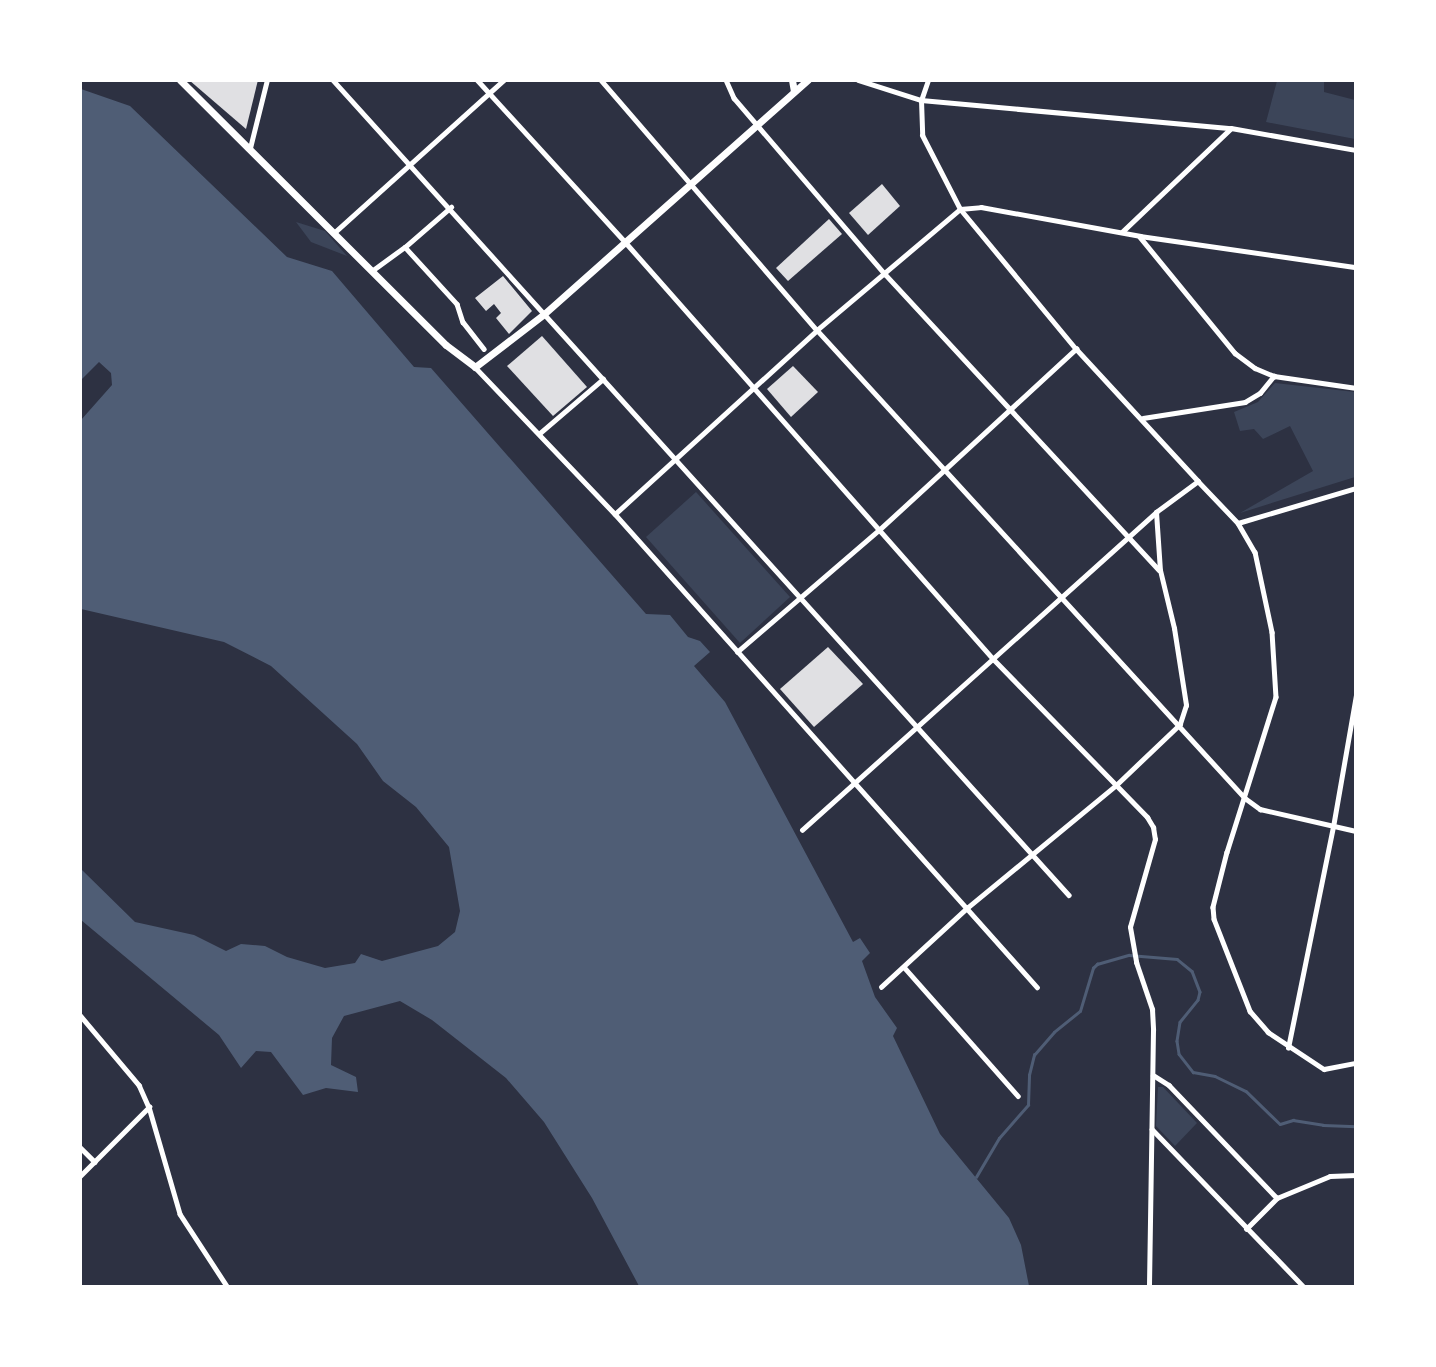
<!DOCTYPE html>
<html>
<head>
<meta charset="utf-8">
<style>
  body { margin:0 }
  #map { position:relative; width:1436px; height:1367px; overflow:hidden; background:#2d3142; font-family:Arial,sans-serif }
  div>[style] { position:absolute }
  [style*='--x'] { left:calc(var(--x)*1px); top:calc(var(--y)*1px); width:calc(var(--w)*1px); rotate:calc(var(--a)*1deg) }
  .green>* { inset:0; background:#3c4559 }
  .water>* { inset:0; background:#4f5d75 }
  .stream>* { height:2.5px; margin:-1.25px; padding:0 1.25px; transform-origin:1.25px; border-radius:1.25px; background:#4f5d75 }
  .building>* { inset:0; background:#e0e0e3 }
  .minor>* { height:4.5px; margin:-2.25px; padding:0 2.25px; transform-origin:2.25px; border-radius:2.25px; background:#fff }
  .tertiary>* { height:5px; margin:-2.5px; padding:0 2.5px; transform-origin:2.5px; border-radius:2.5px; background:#fff }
  .primary>* { height:7px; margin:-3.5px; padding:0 3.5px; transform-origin:3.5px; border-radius:3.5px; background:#fff }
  span { translate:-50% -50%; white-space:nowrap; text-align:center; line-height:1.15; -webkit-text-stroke:7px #fff; paint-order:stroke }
  .frame { position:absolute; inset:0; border:82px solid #fff; pointer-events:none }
</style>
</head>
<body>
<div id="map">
  <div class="green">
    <div style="clip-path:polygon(1277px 81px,1324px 81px,1324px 92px,1355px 100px,1355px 139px,1266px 122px)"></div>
    <div style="clip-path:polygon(296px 222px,325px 231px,347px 256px,311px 242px)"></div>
    <div style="clip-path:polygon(1275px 383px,1355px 392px,1355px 477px,1240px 513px,1313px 471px,1290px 426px,1263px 439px,1254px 429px,1240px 431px,1234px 412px,1258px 402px)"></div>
    <div style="clip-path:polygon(696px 492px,790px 597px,740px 643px,646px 537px)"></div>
    <div style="clip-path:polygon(1158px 1087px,1163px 1087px,1197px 1123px,1175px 1146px,1156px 1126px)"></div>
  </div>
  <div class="water">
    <div style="clip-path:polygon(81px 89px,130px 106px,287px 257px,332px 271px,414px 367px,431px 368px,646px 614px,670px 615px,688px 637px,700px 641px,710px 652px,694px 666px,725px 702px,853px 942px,860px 938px,870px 953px,862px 961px,875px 997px,897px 1028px,893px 1036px,940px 1134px,1009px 1218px,1021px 1245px,1029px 1286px,639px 1286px,592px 1198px,544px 1122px,506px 1078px,432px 1020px,400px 1001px,344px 1016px,332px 1038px,331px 1065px,356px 1077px,358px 1092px,326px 1088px,303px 1095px,271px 1052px,256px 1051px,241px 1068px,219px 1035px,81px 920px,81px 869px,135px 922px,194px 935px,226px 951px,241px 944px,265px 946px,287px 957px,325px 968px,355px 963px,361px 954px,382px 961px,438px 946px,455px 932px,460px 911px,449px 847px,416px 807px,383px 781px,357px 744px,271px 666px,224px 642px,81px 609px,81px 420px,112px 385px,111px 373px,99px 362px,81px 380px)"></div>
  </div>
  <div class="stream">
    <div style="--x:976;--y:1177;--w:45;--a:-59.5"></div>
    <div style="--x:999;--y:1138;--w:44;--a:-48.7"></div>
    <div style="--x:1028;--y:1105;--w:30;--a:-88"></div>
    <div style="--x:1029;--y:1075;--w:21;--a:-76"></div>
    <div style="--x:1034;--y:1055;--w:30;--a:-49"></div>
    <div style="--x:1054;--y:1032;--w:33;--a:-39"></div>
    <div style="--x:1080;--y:1011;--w:45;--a:-73.2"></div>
    <div style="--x:1093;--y:968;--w:6;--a:-45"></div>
    <div style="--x:1097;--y:964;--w:33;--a:-16"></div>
    <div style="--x:1129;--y:955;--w:48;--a:4.8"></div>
    <div style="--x:1177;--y:959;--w:19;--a:39"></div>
    <div style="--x:1192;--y:971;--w:22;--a:69"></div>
    <div style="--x:1200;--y:992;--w:8;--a:104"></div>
    <div style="--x:1198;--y:1000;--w:28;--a:129"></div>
    <div style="--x:1180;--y:1022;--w:19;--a:99"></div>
    <div style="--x:1177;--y:1041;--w:13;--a:81"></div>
    <div style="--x:1179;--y:1054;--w:23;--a:52"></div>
    <div style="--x:1193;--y:1072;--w:22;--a:10"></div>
    <div style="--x:1215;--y:1076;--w:34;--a:26"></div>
    <div style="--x:1246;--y:1091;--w:47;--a:44.1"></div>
    <div style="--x:1280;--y:1124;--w:14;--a:-17"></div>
    <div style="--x:1293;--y:1120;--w:30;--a:9"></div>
    <div style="--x:1323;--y:1125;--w:33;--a:2"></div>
  </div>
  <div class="building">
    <div style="clip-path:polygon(189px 80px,258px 80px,246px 129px)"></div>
    <div style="clip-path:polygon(882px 184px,900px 206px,868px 235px,849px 213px)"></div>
    <div style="clip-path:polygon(829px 219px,842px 234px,788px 281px,776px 268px)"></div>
    <div style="clip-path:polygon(503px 276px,532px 311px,509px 334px,496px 318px,501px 313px,494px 304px,486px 311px,475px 298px)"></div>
    <div style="clip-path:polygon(542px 336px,587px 387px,553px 416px,507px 366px)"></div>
    <div style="clip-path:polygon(793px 366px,818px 392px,791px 417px,767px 389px)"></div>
    <div style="clip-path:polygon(828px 647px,863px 684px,814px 727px,780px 689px)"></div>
  </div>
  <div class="minor">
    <div style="--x:333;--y:80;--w:1098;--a:47.92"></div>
    <div style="--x:601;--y:80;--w:330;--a:49.2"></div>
    <div style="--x:817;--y:330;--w:634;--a:47.56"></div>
    <div style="--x:1245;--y:798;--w:19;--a:36"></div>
    <div style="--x:1260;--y:809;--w:98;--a:12.9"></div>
    <div style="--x:726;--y:80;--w:20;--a:66"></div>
    <div style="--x:734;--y:98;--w:232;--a:49.4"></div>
    <div style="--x:885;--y:274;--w:403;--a:47.2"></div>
    <div style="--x:858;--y:80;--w:66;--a:17.6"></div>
    <div style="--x:921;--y:100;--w:311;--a:5.2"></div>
    <div style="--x:1231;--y:128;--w:127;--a:10"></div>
    <div style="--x:250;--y:148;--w:70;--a:-76"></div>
    <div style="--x:335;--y:232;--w:227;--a:-42"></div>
    <div style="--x:1122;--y:232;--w:149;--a:-43.6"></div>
    <div style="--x:1140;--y:237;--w:150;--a:50.7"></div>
    <div style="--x:1235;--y:353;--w:25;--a:37"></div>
    <div style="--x:1255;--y:368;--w:21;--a:23"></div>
    <div style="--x:1274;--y:376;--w:83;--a:8.3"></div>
    <div style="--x:405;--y:247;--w:77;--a:47.6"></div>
    <div style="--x:457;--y:304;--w:19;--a:72"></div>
    <div style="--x:463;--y:322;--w:34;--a:52"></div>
    <div style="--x:373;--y:270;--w:39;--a:-36"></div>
    <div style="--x:405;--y:247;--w:61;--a:-41"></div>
    <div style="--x:475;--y:367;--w:203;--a:46.4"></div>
    <div style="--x:615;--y:514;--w:634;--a:48.26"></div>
    <div style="--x:1143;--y:418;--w:103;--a:-8.9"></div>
    <div style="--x:1245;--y:402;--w:17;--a:-31"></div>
    <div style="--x:1260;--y:393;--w:22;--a:-51"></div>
    <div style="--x:540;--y:433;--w:83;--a:-40.6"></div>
    <div style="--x:1198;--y:481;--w:58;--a:46.4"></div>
    <div style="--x:1238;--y:523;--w:34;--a:60"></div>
    <div style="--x:1255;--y:552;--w:82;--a:78"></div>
    <div style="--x:1272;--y:632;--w:65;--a:86.5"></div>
    <div style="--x:1276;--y:697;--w:163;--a:107.5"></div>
    <div style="--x:1227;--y:852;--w:57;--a:104.3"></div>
    <div style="--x:1213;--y:907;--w:12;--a:85"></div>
    <div style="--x:1214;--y:919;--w:99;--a:68.6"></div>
    <div style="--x:1250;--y:1011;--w:28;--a:49"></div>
    <div style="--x:1268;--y:1032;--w:67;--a:33.5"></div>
    <div style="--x:1324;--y:1069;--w:33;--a:-11"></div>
    <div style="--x:615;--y:514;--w:273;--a:-42.3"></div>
    <div style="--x:817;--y:330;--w:187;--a:-40.2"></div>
    <div style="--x:960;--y:209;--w:21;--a:-5"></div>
    <div style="--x:981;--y:207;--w:162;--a:10.3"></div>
    <div style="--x:1140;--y:236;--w:218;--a:8.2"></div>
    <div style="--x:1238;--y:523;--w:123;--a:-16.5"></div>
    <div style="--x:737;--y:652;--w:187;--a:-40.7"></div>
    <div style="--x:879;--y:530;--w:268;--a:-42.6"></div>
    <div style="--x:802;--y:830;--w:476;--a:-41.9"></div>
    <div style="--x:904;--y:967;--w:172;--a:48.5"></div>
    <div style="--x:881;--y:987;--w:117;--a:-42.6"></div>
    <div style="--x:967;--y:908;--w:193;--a:-39.5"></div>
    <div style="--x:80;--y:1015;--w:92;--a:49.9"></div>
    <div style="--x:139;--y:1085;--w:24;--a:66"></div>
    <div style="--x:149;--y:1107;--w:111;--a:73.8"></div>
    <div style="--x:180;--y:1214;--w:86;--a:56.9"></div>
    <div style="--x:1288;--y:1048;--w:226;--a:-78.5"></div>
    <div style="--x:1333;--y:827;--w:134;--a:-80.1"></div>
    <div style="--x:1153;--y:1075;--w:19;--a:32"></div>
    <div style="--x:1169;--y:1085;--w:156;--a:46.3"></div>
    <div style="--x:1152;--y:1129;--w:218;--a:46.1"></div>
    <div style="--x:80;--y:1147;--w:21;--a:45"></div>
    <div style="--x:80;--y:1176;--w:98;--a:-45"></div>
    <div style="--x:1246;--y:1229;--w:44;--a:-45"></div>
    <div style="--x:1277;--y:1198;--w:57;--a:-22.5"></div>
    <div style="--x:1330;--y:1176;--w:26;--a:-2"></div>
  </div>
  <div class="tertiary">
    <div style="--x:477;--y:80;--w:218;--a:47.6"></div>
    <div style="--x:624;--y:241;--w:558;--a:48.56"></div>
    <div style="--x:993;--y:659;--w:221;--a:45.7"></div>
    <div style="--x:1147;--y:817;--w:12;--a:59"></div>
    <div style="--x:1153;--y:827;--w:12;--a:81"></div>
    <div style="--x:1155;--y:839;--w:91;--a:105.9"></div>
    <div style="--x:1130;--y:927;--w:36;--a:80"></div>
    <div style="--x:1136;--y:962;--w:50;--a:71.2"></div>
    <div style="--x:1152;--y:1009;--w:21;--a:87"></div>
    <div style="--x:1153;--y:1030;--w:256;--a:90.9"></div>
    <div style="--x:928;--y:80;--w:21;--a:109"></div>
    <div style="--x:921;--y:100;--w:35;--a:88"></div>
    <div style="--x:922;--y:135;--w:83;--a:62.8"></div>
    <div style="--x:960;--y:209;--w:182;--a:50.4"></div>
    <div style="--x:1076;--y:349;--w:180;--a:47.3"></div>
    <div style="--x:1198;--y:481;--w:52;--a:143.6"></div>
    <div style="--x:1156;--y:512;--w:58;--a:86.1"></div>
    <div style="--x:1160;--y:570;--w:60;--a:76.4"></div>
    <div style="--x:1174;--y:628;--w:78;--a:81.1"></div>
    <div style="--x:1186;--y:705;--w:20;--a:108"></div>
    <div style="--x:1180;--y:724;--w:88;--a:136.4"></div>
  </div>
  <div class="primary">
    <div style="--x:180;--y:80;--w:375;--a:44.9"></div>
    <div style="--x:446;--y:345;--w:36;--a:37"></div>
    <div style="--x:475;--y:367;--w:87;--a:-37.5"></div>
    <div style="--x:544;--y:314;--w:353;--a:-41.6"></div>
    <div style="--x:792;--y:80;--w:11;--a:80"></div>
  </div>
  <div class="frame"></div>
</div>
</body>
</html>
